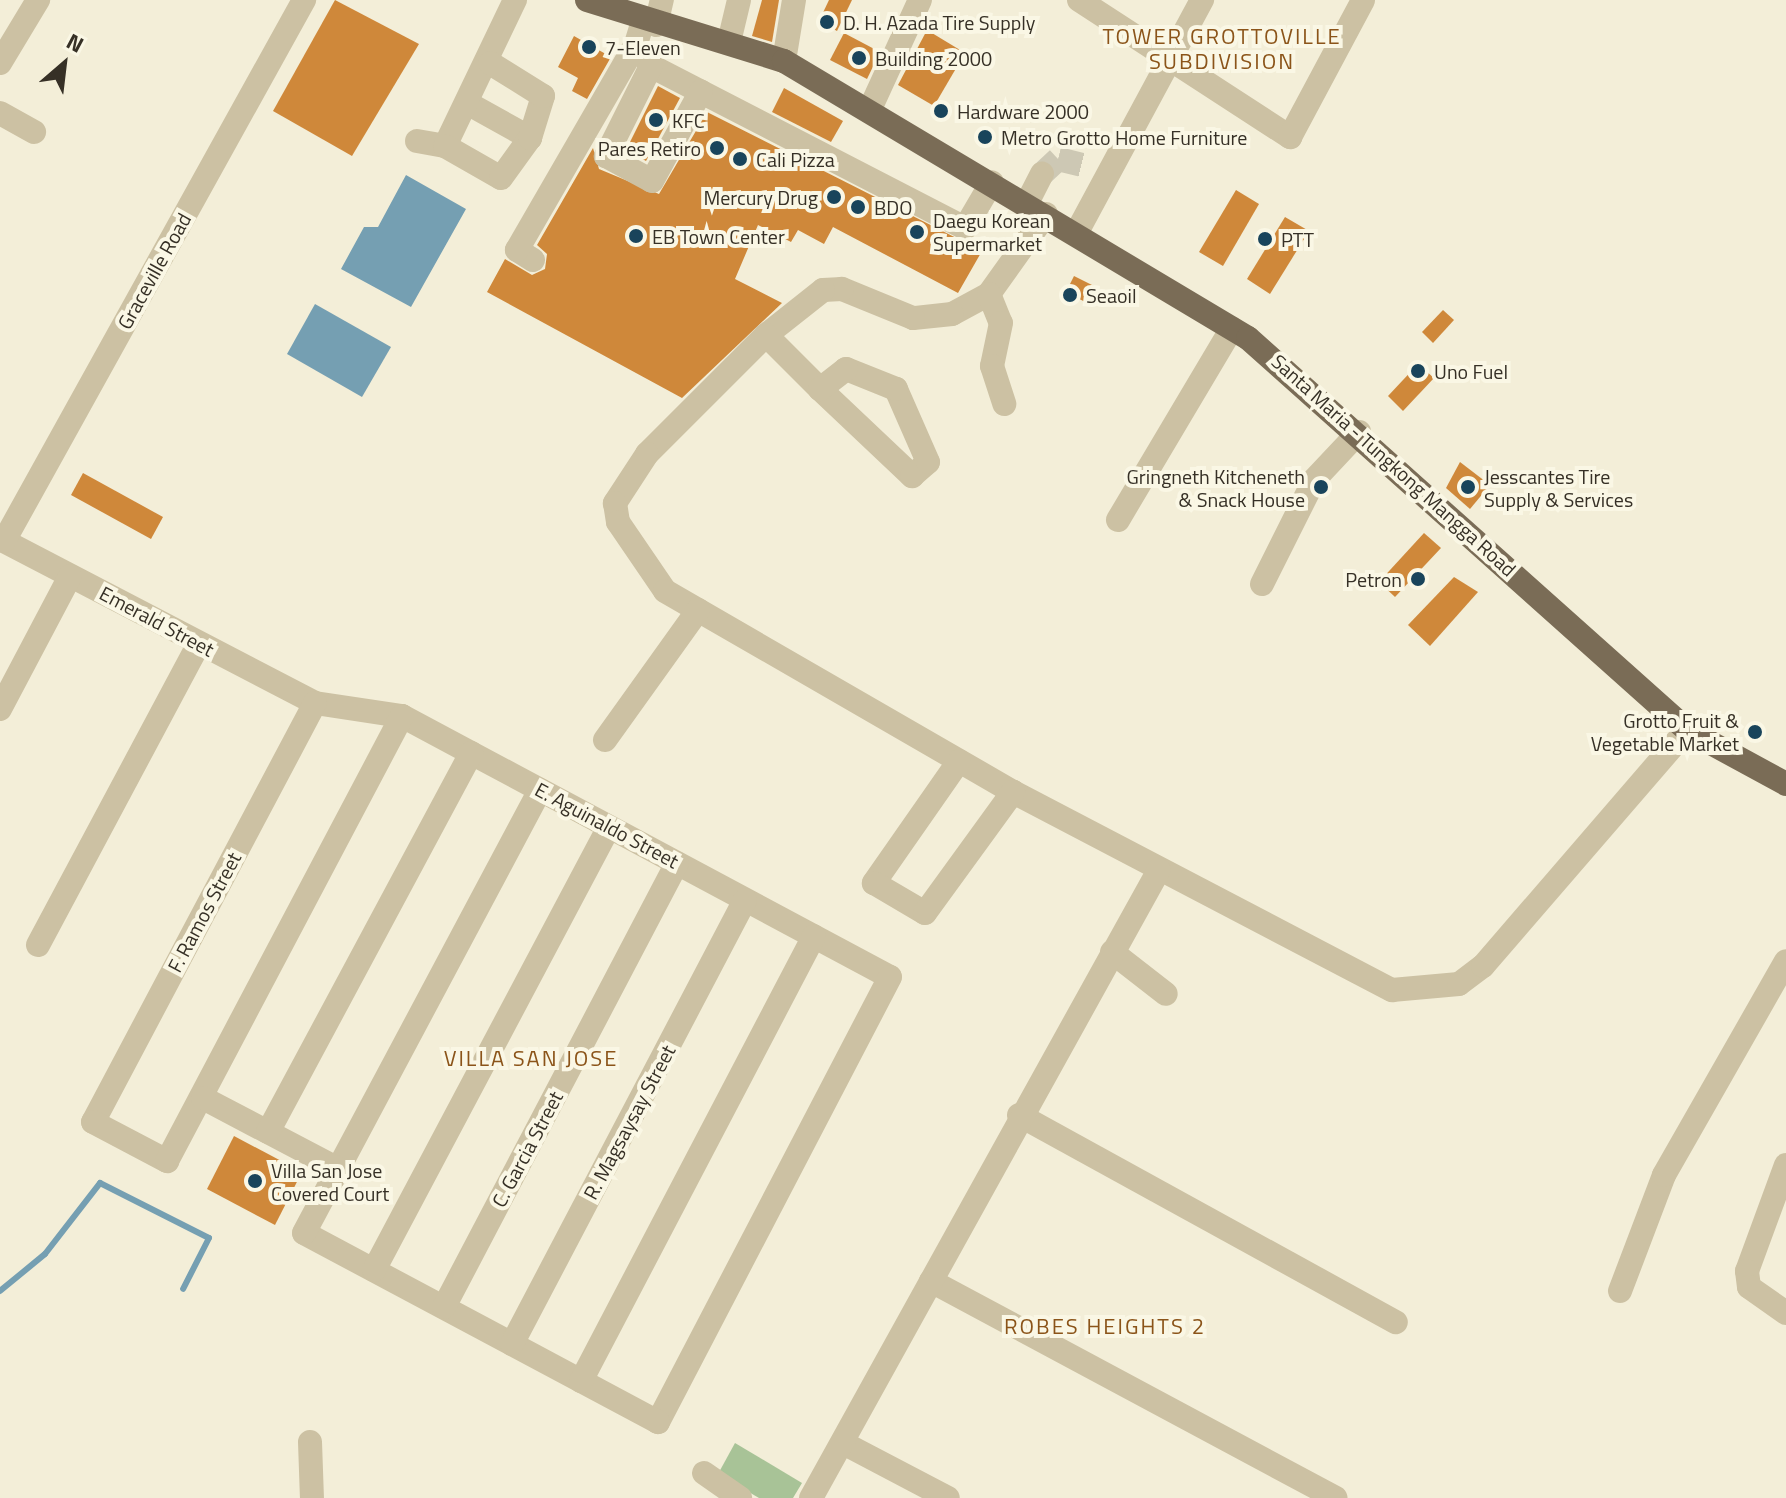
<!DOCTYPE html>
<html>
<head>
<meta charset="utf-8">
<style>
  body { margin:0 }
  #map { position:relative; width:1786px; height:1498px; overflow:hidden; background:#f3eed8; font-family:"Titillium Web",sans-serif }
  div>[style] { position:absolute }
  [style*='--x'] { left:calc(var(--x)*1px); top:calc(var(--y)*1px); width:calc(var(--w)*1px); rotate:calc(var(--a)*1deg) }
  .green>* { inset:0; background:#a8c397 }
  .water>* { inset:0; background:#759fb2 }
  .stream>* { height:6px; margin:-3px; padding:0 3px; transform-origin:3px; border-radius:3px; background:#759fb2 }
  .building>* { inset:0; background:#cf883a }
  .minor-tunnel>* { height:24px; margin-top:-12px; transform-origin:0; background:repeating-linear-gradient(90deg,#cdc8b4 0 24px,transparent 0 36px) }
  .minor>* { height:24px; margin:-12px; padding:0 12px; transform-origin:12px; border-radius:12px; background:#ccc1a3 }
  .major>* { height:24px; margin:-12px; padding:0 12px; transform-origin:12px; border-radius:12px; background:#7a6c56 }
  .dots>* { width:22px; height:22px; translate:-50% -50%; box-sizing:border-box; border:4px solid #faf7e5; border-radius:50% }
  span { translate:-50% -50%; white-space:nowrap; text-align:center; line-height:1.15; -webkit-text-stroke:8px #faf7e5; paint-order:stroke }
  .poi-label { font-size:20px; color:#363026 }
  .left { translate:0 -50%; text-align:left }
  .right { translate:-100% -50%; text-align:right }
  .street-label { font-size:20px; color:#363026 }
  .neighbourhood-label { font-size:22px; color:#8b5419; letter-spacing:2px }
  .north { position:absolute; left:24px; top:24px; width:80px; height:80px; -webkit-text-stroke:6px #faf7e5; paint-order:stroke; rotate:28deg; font-size:22px; font-weight:700; line-height:32px; text-align:center; color:#363026 }
  .north::after { content:''; display:block; margin:auto; width:28px; height:36px; background:#363026; clip-path:polygon(50% 0,100% 100%,50% 72%,0 100%) }
</style>
</head>
<body>
<div id="map">
  <div class="green">
    <div style="clip-path:polygon(735px 1443px,802px 1483px,793px 1498px,759px 1498px,718px 1474px)"></div>
  </div>
  <div class="water">
    <div style="clip-path:polygon(406px 175px,466px 209px,411px 307px,341px 269px,364px 227px,378px 227px)"></div>
    <div style="clip-path:polygon(315px 304px,391px 347px,362px 397px,287px 354px)"></div>
  </div>
  <div class="stream">
    <div style="--x:0;--y:1291;--w:58;--a:-39.4"></div>
    <div style="--x:45;--y:1254;--w:90;--a:-52.2"></div>
    <div style="--x:100;--y:1183;--w:122;--a:26.8"></div>
    <div style="--x:209;--y:1238;--w:57;--a:117"></div>
  </div>
  <div class="building">
    <div style="clip-path:polygon(335px 0,419px 44px,352px 156px,273px 111px)"></div>
    <div style="clip-path:polygon(762px 0,779px 0,772px 42px,752px 36px)"></div>
    <div style="clip-path:polygon(829px 0,852px 0,837px 31px,819px 21px)"></div>
    <div style="clip-path:polygon(927px 30px,965px 53px,934px 106px,898px 85px)"></div>
    <div style="clip-path:polygon(844px 33px,880px 52px,867px 79px,830px 60px)"></div>
    <div style="clip-path:polygon(574px 36px,611px 57px,587px 99px,572px 91px,578px 78px,558px 67px)"></div>
    <div style="clip-path:polygon(658px 86px,680px 98px,646px 161px,626px 150px)"></div>
    <div style="clip-path:polygon(784px 88px,843px 121px,831px 142px,772px 112px)"></div>
    <div style="clip-path:polygon(707px 112px,982px 251px,958px 293px,833px 227px,824px 244px,798px 230px,791px 242px,758px 225px,735px 279px,782px 303px,682px 398px,487px 292px,505px 259px,532px 275px,545px 269px,547px 254px,537px 245px,593px 148px,599px 169px,659px 194px)"></div>
    <div style="clip-path:polygon(1236px 190px,1259px 204px,1223px 266px,1199px 252px)"></div>
    <div style="clip-path:polygon(1285px 217px,1309px 231px,1270px 294px,1247px 279px)"></div>
    <div style="clip-path:polygon(1074px 276px,1098px 288px,1089px 304px,1066px 292px)"></div>
    <div style="clip-path:polygon(1443px 310px,1454px 320px,1433px 343px,1422px 332px)"></div>
    <div style="clip-path:polygon(1418px 364px,1434px 378px,1403px 411px,1388px 396px)"></div>
    <div style="clip-path:polygon(1460px 462px,1490px 485px,1470px 509px,1446px 488px)"></div>
    <div style="clip-path:polygon(83px 473px,163px 517px,151px 539px,71px 495px)"></div>
    <div style="clip-path:polygon(1424px 533px,1441px 548px,1395px 597px,1379px 582px)"></div>
    <div style="clip-path:polygon(1454px 577px,1478px 592px,1430px 646px,1408px 625px)"></div>
    <div style="clip-path:polygon(234px 1136px,302px 1172px,275px 1225px,207px 1189px)"></div>
  </div>
  <div class="minor-tunnel">
    <div style="--x:1042;--y:174;--w:22;--a:-43"></div>
    <div style="--x:1058;--y:159;--w:34;--a:14"></div>
  </div>
  <div class="minor">
    <div style="--x:1079;--y:0;--w:252;--a:33"></div>
    <div style="--x:1290;--y:137;--w:155;--a:-61.9"></div>
    <div style="--x:643;--y:21;--w:24;--a:107"></div>
    <div style="--x:636;--y:44;--w:27;--a:56"></div>
    <div style="--x:651;--y:66;--w:353;--a:27.3"></div>
    <div style="--x:965;--y:228;--w:53;--a:-59.6"></div>
    <div style="--x:656;--y:25;--w:26;--a:-77"></div>
    <div style="--x:729;--y:42;--w:43;--a:-76.6"></div>
    <div style="--x:784;--y:61;--w:62;--a:-80.7"></div>
    <div style="--x:0;--y:63;--w:74;--a:-58.9"></div>
    <div style="--x:651;--y:66;--w:101;--a:116.6"></div>
    <div style="--x:606;--y:156;--w:52;--a:28.5"></div>
    <div style="--x:652;--y:181;--w:102;--a:-61.4"></div>
    <div style="--x:469;--y:104;--w:70;--a:29.1"></div>
    <div style="--x:870;--y:109;--w:120;--a:-65.4"></div>
    <div style="--x:0;--y:113;--w:39;--a:29"></div>
    <div style="--x:417;--y:141;--w:28;--a:10"></div>
    <div style="--x:445;--y:146;--w:162;--a:-64.4"></div>
    <div style="--x:445;--y:146;--w:64;--a:29.7"></div>
    <div style="--x:501;--y:178;--w:49;--a:-54.1"></div>
    <div style="--x:530;--y:138;--w:44;--a:-72.8"></div>
    <div style="--x:543;--y:96;--w:62;--a:-148.1"></div>
    <div style="--x:1027;--y:203;--w:33;--a:-63"></div>
    <div style="--x:1046;--y:214;--w:98;--a:125.5"></div>
    <div style="--x:989;--y:294;--w:42;--a:151.6"></div>
    <div style="--x:952;--y:314;--w:39;--a:174"></div>
    <div style="--x:913;--y:318;--w:77;--a:-157.8"></div>
    <div style="--x:842;--y:289;--w:19;--a:177"></div>
    <div style="--x:823;--y:290;--w:73;--a:141.7"></div>
    <div style="--x:766;--y:335;--w:168;--a:135"></div>
    <div style="--x:647;--y:454;--w:59;--a:123.1"></div>
    <div style="--x:615;--y:503;--w:19;--a:81"></div>
    <div style="--x:618;--y:522;--w:83;--a:55.7"></div>
    <div style="--x:665;--y:591;--w:402;--a:30"></div>
    <div style="--x:1013;--y:792;--w:428;--a:27.6"></div>
    <div style="--x:1392;--y:990;--w:67;--a:-5.1"></div>
    <div style="--x:1459;--y:984;--w:30;--a:-37"></div>
    <div style="--x:1483;--y:966;--w:312;--a:-49.2"></div>
    <div style="--x:1077;--y:232;--w:264;--a:-61.7"></div>
    <div style="--x:533;--y:260;--w:19;--a:-148"></div>
    <div style="--x:517;--y:250;--w:238;--a:-60"></div>
    <div style="--x:989;--y:294;--w:31;--a:68"></div>
    <div style="--x:1001;--y:323;--w:44;--a:101.8"></div>
    <div style="--x:992;--y:366;--w:40;--a:72"></div>
    <div style="--x:766;--y:335;--w:76;--a:45"></div>
    <div style="--x:820;--y:389;--w:127;--a:43.4"></div>
    <div style="--x:912;--y:476;--w:21;--a:-41"></div>
    <div style="--x:928;--y:462;--w:80;--a:-113.7"></div>
    <div style="--x:896;--y:389;--w:54;--a:-158.2"></div>
    <div style="--x:846;--y:369;--w:33;--a:142"></div>
    <div style="--x:1118;--y:520;--w:223;--a:-59.3"></div>
    <div style="--x:0;--y:539;--w:355;--a:27.5"></div>
    <div style="--x:315;--y:703;--w:88;--a:8.5"></div>
    <div style="--x:402;--y:716;--w:553;--a:28.14"></div>
    <div style="--x:890;--y:977;--w:502;--a:117.54"></div>
    <div style="--x:658;--y:1422;--w:401;--a:-151.9"></div>
    <div style="--x:304;--y:1233;--w:502;--a:-61.95"></div>
    <div style="--x:4;--y:541;--w:619;--a:-60.99"></div>
    <div style="--x:1262;--y:584;--w:116;--a:-63.4"></div>
    <div style="--x:1314;--y:480;--w:66;--a:-46.8"></div>
    <div style="--x:315;--y:703;--w:474;--a:117.9"></div>
    <div style="--x:93;--y:1122;--w:84;--a:27.8"></div>
    <div style="--x:167;--y:1161;--w:503;--a:-62.16"></div>
    <div style="--x:0;--y:709;--w:150;--a:-62.2"></div>
    <div style="--x:605;--y:740;--w:160;--a:-54.4"></div>
    <div style="--x:959;--y:761;--w:149;--a:124.9"></div>
    <div style="--x:874;--y:883;--w:59;--a:30.5"></div>
    <div style="--x:925;--y:913;--w:150;--a:-54"></div>
    <div style="--x:38;--y:945;--w:341;--a:-61.9"></div>
    <div style="--x:1112;--y:952;--w:68;--a:37.9"></div>
    <div style="--x:203;--y:1098;--w:153;--a:27.7"></div>
    <div style="--x:1019;--y:1115;--w:430;--a:28.8"></div>
    <div style="--x:268;--y:1132;--w:430;--a:-61.8"></div>
    <div style="--x:1786;--y:1165;--w:113;--a:110.2"></div>
    <div style="--x:1747;--y:1271;--w:16;--a:83"></div>
    <div style="--x:1749;--y:1287;--w:45;--a:35.1"></div>
    <div style="--x:374;--y:1270;--w:501;--a:-62.06"></div>
    <div style="--x:931;--y:1281;--w:459;--a:28.2"></div>
    <div style="--x:1620;--y:1291;--w:124;--a:-69.2"></div>
    <div style="--x:1664;--y:1175;--w:246;--a:-60.3"></div>
    <div style="--x:444;--y:1307;--w:501;--a:-62.31"></div>
    <div style="--x:512;--y:1344;--w:501;--a:-62.31"></div>
    <div style="--x:581;--y:1381;--w:502;--a:-62.36"></div>
    <div style="--x:310;--y:1442;--w:56;--a:88"></div>
    <div style="--x:845;--y:1444;--w:116;--a:27.7"></div>
    <div style="--x:704;--y:1473;--w:44;--a:34.8"></div>
    <div style="--x:811;--y:1498;--w:718;--a:-61.01"></div>
  </div>
  <div class="major">
    <div style="--x:587;--y:0;--w:206;--a:17.2"></div>
    <div style="--x:784;--y:61;--w:540;--a:30.84"></div>
    <div style="--x:1248;--y:338;--w:589;--a:41.76"></div>
    <div style="--x:1687;--y:730;--w:113;--a:28.6"></div>
  </div>
  <div class="dots">
    <div style="left:827px;top:22px;background:#19445b"></div>
    <div style="left:589px;top:47px;background:#19445b"></div>
    <div style="left:859px;top:58px;background:#19445b"></div>
    <div style="left:941px;top:111px;background:#19445b"></div>
    <div style="left:656px;top:120px;background:#19445b"></div>
    <div style="left:985px;top:137px;background:#19445b"></div>
    <div style="left:717px;top:148px;background:#19445b"></div>
    <div style="left:740px;top:159px;background:#19445b"></div>
    <div style="left:834px;top:197px;background:#19445b"></div>
    <div style="left:858px;top:207px;background:#19445b"></div>
    <div style="left:917px;top:232px;background:#19445b"></div>
    <div style="left:636px;top:236px;background:#19445b"></div>
    <div style="left:1265px;top:239px;background:#19445b"></div>
    <div style="left:1070px;top:295px;background:#19445b"></div>
    <div style="left:1418px;top:371px;background:#19445b"></div>
    <div style="left:1321px;top:487px;background:#19445b"></div>
    <div style="left:1468px;top:487px;background:#19445b"></div>
    <div style="left:1418px;top:579px;background:#19445b"></div>
    <div style="left:1755px;top:732px;background:#19445b"></div>
    <div style="left:255px;top:1181px;background:#19445b"></div>
  </div>
  <div class="poi-label">
    <span class="left" style="left:843px;top:22px">D. H. Azada Tire Supply</span>
    <span class="left" style="left:605px;top:47px">7-Eleven</span>
    <span class="left" style="left:875px;top:58px">Building 2000</span>
    <span class="left" style="left:957px;top:111px">Hardware 2000</span>
    <span class="left" style="left:672px;top:120px">KFC</span>
    <span class="left" style="left:1001px;top:137px">Metro Grotto Home Furniture</span>
    <span class="right" style="left:701px;top:148px">Pares Retiro</span>
    <span class="left" style="left:756px;top:159px">Cali Pizza</span>
    <span class="right" style="left:818px;top:197px">Mercury Drug</span>
    <span class="left" style="left:874px;top:207px">BDO</span>
    <span class="left" style="left:933px;top:232px">Daegu Korean<br>Supermarket</span>
    <span class="left" style="left:652px;top:236px">EB Town Center</span>
    <span class="left" style="left:1281px;top:239px">PTT</span>
    <span class="left" style="left:1086px;top:295px">Seaoil</span>
    <span class="left" style="left:1434px;top:371px">Uno Fuel</span>
    <span class="right" style="left:1305px;top:488px">Gringneth Kitcheneth<br>&amp; Snack House</span>
    <span class="left" style="left:1484px;top:488px">Jesscantes Tire<br>Supply &amp; Services</span>
    <span class="right" style="left:1402px;top:579px">Petron</span>
    <span class="right" style="left:1739px;top:732px">Grotto Fruit &amp;<br>Vegetable Market</span>
    <span class="left" style="left:271px;top:1182px">Villa San Jose<br>Covered Court</span>
  </div>
  <div class="street-label">
    <span style="left:154px;top:271px;rotate:-61deg">Graceville Road</span>
    <span style="left:1394px;top:465px;rotate:42deg">Santa Maria - Tungkong Mangga Road</span>
    <span style="left:157px;top:621px;rotate:28deg">Emerald Street</span>
    <span style="left:607px;top:825px;rotate:28deg">E. Aguinaldo Street</span>
    <span style="left:204px;top:912px;rotate:-62deg">F. Ramos Street</span>
    <span style="left:629px;top:1122px;rotate:-62deg">R. Magsaysay Street</span>
    <span style="left:527px;top:1149px;rotate:-62deg">C. Garcia Street</span>
  </div>
  <div class="neighbourhood-label">
    <span style="left:1222px;top:49px">TOWER GROTTOVILLE<br>SUBDIVISION</span>
    <span style="left:531px;top:1059px">VILLA SAN JOSE</span>
    <span style="left:1105px;top:1327px">ROBES HEIGHTS 2</span>
  </div>
  <div class="north">N</div>
</div>
</body>
</html>
